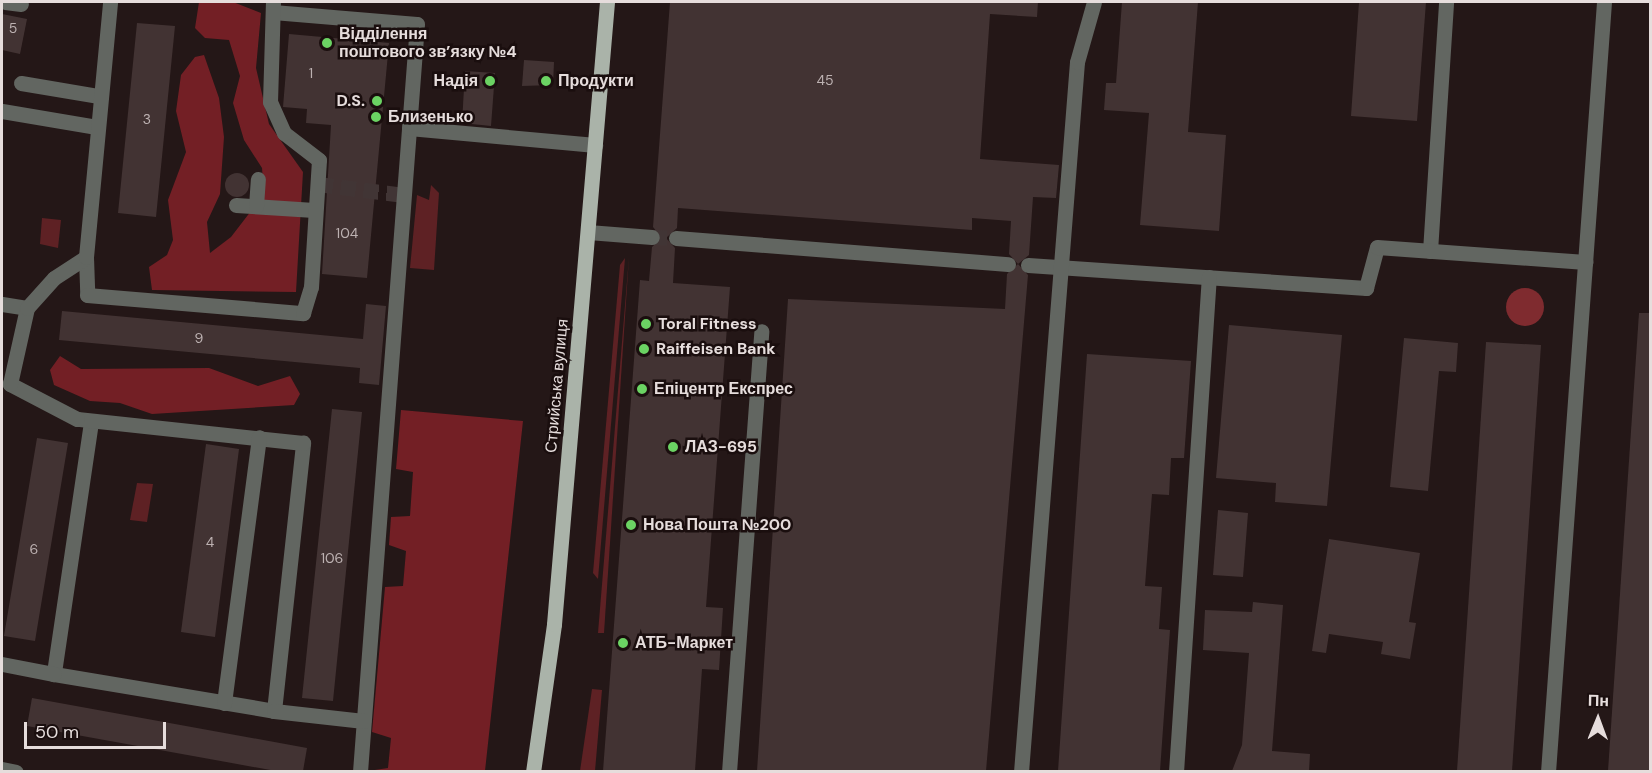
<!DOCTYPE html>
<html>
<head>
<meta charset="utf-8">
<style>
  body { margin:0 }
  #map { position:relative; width:1652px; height:773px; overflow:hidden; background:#241717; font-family:"DM Sans",sans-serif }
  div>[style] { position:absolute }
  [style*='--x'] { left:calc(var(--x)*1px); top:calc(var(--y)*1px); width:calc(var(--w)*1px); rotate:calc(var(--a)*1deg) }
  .green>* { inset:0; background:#5e2124 }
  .forest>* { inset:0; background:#731f25 }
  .water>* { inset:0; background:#7f2b2f }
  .round { border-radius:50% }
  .building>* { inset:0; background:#423333 }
  .minor-tunnel>* { height:15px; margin-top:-7.5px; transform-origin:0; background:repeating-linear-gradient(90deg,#413535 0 15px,transparent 0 23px) }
  .minor>* { height:15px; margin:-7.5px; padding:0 7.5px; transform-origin:7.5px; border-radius:7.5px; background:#626661 }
  .major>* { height:15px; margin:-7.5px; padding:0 7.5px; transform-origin:7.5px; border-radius:7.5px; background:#aab3a9 }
  .dots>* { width:16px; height:16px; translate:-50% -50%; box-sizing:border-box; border:3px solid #1a0e0e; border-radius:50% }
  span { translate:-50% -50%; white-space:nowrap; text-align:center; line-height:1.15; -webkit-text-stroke:5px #1a0e0e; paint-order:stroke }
  .number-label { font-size:14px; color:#bdb2b2 }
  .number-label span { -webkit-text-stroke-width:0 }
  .poi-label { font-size:16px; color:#e6dddc; font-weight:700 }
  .left { translate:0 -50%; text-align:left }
  .right { translate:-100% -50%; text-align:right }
  .street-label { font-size:16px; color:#e6dddc }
  .frame { position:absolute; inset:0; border:3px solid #e6dddc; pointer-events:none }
  .north { position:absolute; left:1568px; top:689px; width:60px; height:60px; -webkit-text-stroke:4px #1a0e0e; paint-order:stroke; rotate:1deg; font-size:16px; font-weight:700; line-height:24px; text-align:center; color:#e6dddc }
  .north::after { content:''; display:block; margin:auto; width:21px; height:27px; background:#e6dddc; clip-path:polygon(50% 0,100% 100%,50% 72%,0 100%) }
  .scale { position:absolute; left:24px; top:722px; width:142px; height:27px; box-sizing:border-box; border:3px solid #e6dddc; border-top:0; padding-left:8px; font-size:18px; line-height:21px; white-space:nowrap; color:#e6dddc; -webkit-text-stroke:4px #1a0e0e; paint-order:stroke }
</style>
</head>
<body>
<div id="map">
  <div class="green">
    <div style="clip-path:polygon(431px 185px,439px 193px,434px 270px,410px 268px,417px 195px,429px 200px)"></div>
    <div style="clip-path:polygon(42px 218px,61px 220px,58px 248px,40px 244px)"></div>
    <div style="clip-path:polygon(629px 257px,604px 633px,598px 633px)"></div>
    <div style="clip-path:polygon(625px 258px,598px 579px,593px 573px,620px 265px)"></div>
    <div style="clip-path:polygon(137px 483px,153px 484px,147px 522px,130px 520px)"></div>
    <div style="clip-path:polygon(592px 689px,602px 690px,595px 771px,580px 771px)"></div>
  </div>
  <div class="forest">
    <div style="clip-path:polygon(199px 2px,233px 2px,261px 13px,256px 68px,269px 124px,303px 172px,296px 292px,152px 290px,149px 267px,167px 255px,173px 240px,168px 200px,186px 152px,176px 111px,181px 75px,195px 57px,204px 55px,219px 98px,224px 137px,220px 194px,207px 222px,210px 253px,231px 237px,264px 194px,262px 168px,244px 140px,233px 103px,240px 76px,229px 40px,205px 38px,195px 28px)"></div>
    <div style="clip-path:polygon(60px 356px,81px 369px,209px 368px,258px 386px,290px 376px,300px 394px,294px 405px,152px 414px,120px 403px,90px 401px,54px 385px,50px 370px)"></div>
    <div style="clip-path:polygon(401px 410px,523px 421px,485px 771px,368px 771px,388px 768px,391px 738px,372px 732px,385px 587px,403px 586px,406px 551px,389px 545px,391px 517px,410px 516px,413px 472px,396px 469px)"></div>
  </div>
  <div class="water">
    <div class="round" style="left:1506px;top:288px;width:38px;height:38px"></div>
  </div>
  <div class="building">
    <div style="clip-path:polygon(670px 2px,1038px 2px,1037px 17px,990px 14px,980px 159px,1059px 165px,1056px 198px,1033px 197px,1029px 255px,1018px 264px,1028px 275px,986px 771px,757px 771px,788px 299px,1005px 309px,1007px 274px,1018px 264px,1009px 254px,1011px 221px,972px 218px,972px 230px,678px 208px,677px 228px,666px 238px,675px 248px,673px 283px,730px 287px,706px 607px,723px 608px,719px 670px,702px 669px,695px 771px,603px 771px,640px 280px,649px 281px,652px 247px,662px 238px,653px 227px)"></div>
    <div style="clip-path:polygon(1122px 2px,1198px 2px,1188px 132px,1226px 135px,1219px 231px,1140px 225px,1149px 113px,1104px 110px,1106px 83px,1116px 83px)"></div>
    <div style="clip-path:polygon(1359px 2px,1426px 2px,1417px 121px,1351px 116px)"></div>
    <div style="clip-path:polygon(2px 14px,27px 19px,20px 54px,2px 50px)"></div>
    <div style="clip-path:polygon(137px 23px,175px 26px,156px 217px,118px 213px)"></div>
    <div style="clip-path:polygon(289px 34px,389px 43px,367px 278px,322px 274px,331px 125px,306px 123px,307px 109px,283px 107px)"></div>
    <div style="clip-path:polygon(524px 60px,554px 62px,553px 85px,522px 86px)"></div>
    <div style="clip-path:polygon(465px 71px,495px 73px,491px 126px,462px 123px)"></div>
    <div class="round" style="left:225px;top:173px;width:24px;height:24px"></div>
    <div style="clip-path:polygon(366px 304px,386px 306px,379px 385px,359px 383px,360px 368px,59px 340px,62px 311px,363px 339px)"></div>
    <div style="clip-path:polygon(1639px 313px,1650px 313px,1650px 771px,1608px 771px)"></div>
    <div style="clip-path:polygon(1229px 325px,1342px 335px,1327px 506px,1275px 502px,1276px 483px,1216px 478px)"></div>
    <div style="clip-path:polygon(1404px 338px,1458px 343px,1456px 372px,1439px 371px,1428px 491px,1390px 487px)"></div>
    <div style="clip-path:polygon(1486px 342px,1541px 345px,1512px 771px,1457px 771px)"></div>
    <div style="clip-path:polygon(1087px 354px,1191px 361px,1184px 458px,1171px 458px,1169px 495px,1152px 494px,1145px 586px,1162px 587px,1159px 629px,1170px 630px,1160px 771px,1058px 771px)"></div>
    <div style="clip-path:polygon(332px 409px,362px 412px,333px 701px,302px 698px)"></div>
    <div style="clip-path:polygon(37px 438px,68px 443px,35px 641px,4px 636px)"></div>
    <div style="clip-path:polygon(206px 444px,239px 449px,215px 637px,181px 632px)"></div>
    <div style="clip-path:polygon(1218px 510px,1248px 513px,1243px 577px,1213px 575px)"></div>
    <div style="clip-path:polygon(1329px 539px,1420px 553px,1409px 622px,1416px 623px,1410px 659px,1381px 654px,1383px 642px,1329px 634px,1326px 653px,1312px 651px)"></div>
    <div style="clip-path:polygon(1253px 602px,1283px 605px,1272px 751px,1310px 754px,1309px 771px,1232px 771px,1242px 745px,1249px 653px,1203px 650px,1205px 610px,1252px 612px)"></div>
    <div style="clip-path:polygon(32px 698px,307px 748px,303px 771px,276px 771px,27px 726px)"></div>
  </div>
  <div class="minor-tunnel">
    <div style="--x:318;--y:184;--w:87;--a:7.3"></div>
    <div style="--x:652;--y:237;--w:24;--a:2"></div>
  </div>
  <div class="minor">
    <div style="--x:5;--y:2;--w:16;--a:7"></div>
    <div style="--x:273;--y:12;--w:144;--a:4.8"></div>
    <div style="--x:417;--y:24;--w:750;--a:94.36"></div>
    <div style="--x:21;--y:83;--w:79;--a:9.5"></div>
    <div style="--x:2;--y:111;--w:96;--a:9.6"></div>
    <div style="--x:409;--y:128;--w:187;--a:5.2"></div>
    <div style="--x:236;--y:205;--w:78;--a:3.7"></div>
    <div style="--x:256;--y:206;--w:27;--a:-86"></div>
    <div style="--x:588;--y:232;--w:64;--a:4.5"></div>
    <div style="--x:676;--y:238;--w:333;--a:4.5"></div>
    <div style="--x:1430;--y:251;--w:250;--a:-86.3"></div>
    <div style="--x:86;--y:257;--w:38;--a:88"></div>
    <div style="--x:87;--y:295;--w:217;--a:4.8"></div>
    <div style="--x:303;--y:313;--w:27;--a:-73"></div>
    <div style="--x:311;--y:287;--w:127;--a:-86.4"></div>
    <div style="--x:319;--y:160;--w:44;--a:-142.4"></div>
    <div style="--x:284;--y:133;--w:34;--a:-114"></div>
    <div style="--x:270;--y:102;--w:100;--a:-88.3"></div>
    <div style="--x:1028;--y:265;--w:339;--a:3.9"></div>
    <div style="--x:1366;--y:288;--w:42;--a:-75"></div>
    <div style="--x:1377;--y:247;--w:209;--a:4.1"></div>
    <div style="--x:2;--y:304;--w:25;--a:9"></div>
    <div style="--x:91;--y:422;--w:255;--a:98.4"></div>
    <div style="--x:54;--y:674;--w:223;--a:9.5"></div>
    <div style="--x:274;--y:711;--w:270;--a:-83.8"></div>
    <div style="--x:303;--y:443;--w:227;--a:-173.9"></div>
    <div style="--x:77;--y:419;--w:76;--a:-152.4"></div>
    <div style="--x:10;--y:384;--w:78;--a:-77.4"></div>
    <div style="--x:27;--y:308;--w:40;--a:-48"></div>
    <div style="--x:54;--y:278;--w:38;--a:-33"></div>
    <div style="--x:86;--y:257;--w:256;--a:-84.6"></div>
    <div style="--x:2;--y:664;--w:53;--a:10.9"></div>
    <div style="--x:224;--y:703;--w:268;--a:-82.5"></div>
    <div style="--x:274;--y:711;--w:90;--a:6.4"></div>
    <div style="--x:2;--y:769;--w:14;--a:12"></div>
    <div style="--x:729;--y:772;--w:442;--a:-85.8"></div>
    <div style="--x:1021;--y:772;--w:712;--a:-85.49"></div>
    <div style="--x:1077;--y:62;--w:62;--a:-74.2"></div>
    <div style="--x:1176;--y:772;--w:496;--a:-86.2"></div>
    <div style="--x:1548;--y:772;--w:772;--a:-85.84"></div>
  </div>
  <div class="major">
    <div style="--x:533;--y:772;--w:149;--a:-81.9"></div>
    <div style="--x:554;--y:624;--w:624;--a:-85.13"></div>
  </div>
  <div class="dots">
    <div style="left:327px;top:43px;background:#6bd363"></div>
    <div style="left:490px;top:81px;background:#6bd363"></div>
    <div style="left:546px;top:81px;background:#6bd363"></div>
    <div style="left:377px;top:101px;background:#6bd363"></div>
    <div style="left:376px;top:117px;background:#6bd363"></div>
    <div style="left:646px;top:324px;background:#6bd363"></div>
    <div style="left:644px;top:349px;background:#6bd363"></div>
    <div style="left:642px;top:389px;background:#6bd363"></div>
    <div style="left:673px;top:447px;background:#6bd363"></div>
    <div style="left:631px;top:525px;background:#6bd363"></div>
    <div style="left:623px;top:643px;background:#6bd363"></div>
  </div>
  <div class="number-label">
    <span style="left:13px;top:28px">5</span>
    <span style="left:311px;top:73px">1</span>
    <span style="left:825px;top:80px">45</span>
    <span style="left:147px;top:119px">3</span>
    <span style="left:347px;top:233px">104</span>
    <span style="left:199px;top:338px">9</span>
    <span style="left:210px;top:542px">4</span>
    <span style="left:34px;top:549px">6</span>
    <span style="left:332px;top:558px">106</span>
  </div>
  <div class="poi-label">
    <span class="left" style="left:339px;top:43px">Відділення<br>поштового зв’язку №4</span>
    <span class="right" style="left:478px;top:81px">Надія</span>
    <span class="left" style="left:558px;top:81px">Продукти</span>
    <span class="right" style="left:365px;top:101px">D.S.</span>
    <span class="left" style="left:388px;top:117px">Близенько</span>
    <span class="left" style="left:658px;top:324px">Toral Fitness</span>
    <span class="left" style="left:656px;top:349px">Raiffeisen Bank</span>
    <span class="left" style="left:654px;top:389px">Епіцентр Експрес</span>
    <span class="left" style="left:685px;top:447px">ЛАЗ-695</span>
    <span class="left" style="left:643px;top:525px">Нова Пошта №200</span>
    <span class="left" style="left:635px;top:643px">АТБ-Маркет</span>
  </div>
  <div class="street-label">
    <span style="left:557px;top:386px;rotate:-85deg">Стрийська вулиця</span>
  </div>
  <div class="frame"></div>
  <div class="north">Пн</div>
  <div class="scale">50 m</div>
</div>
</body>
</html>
